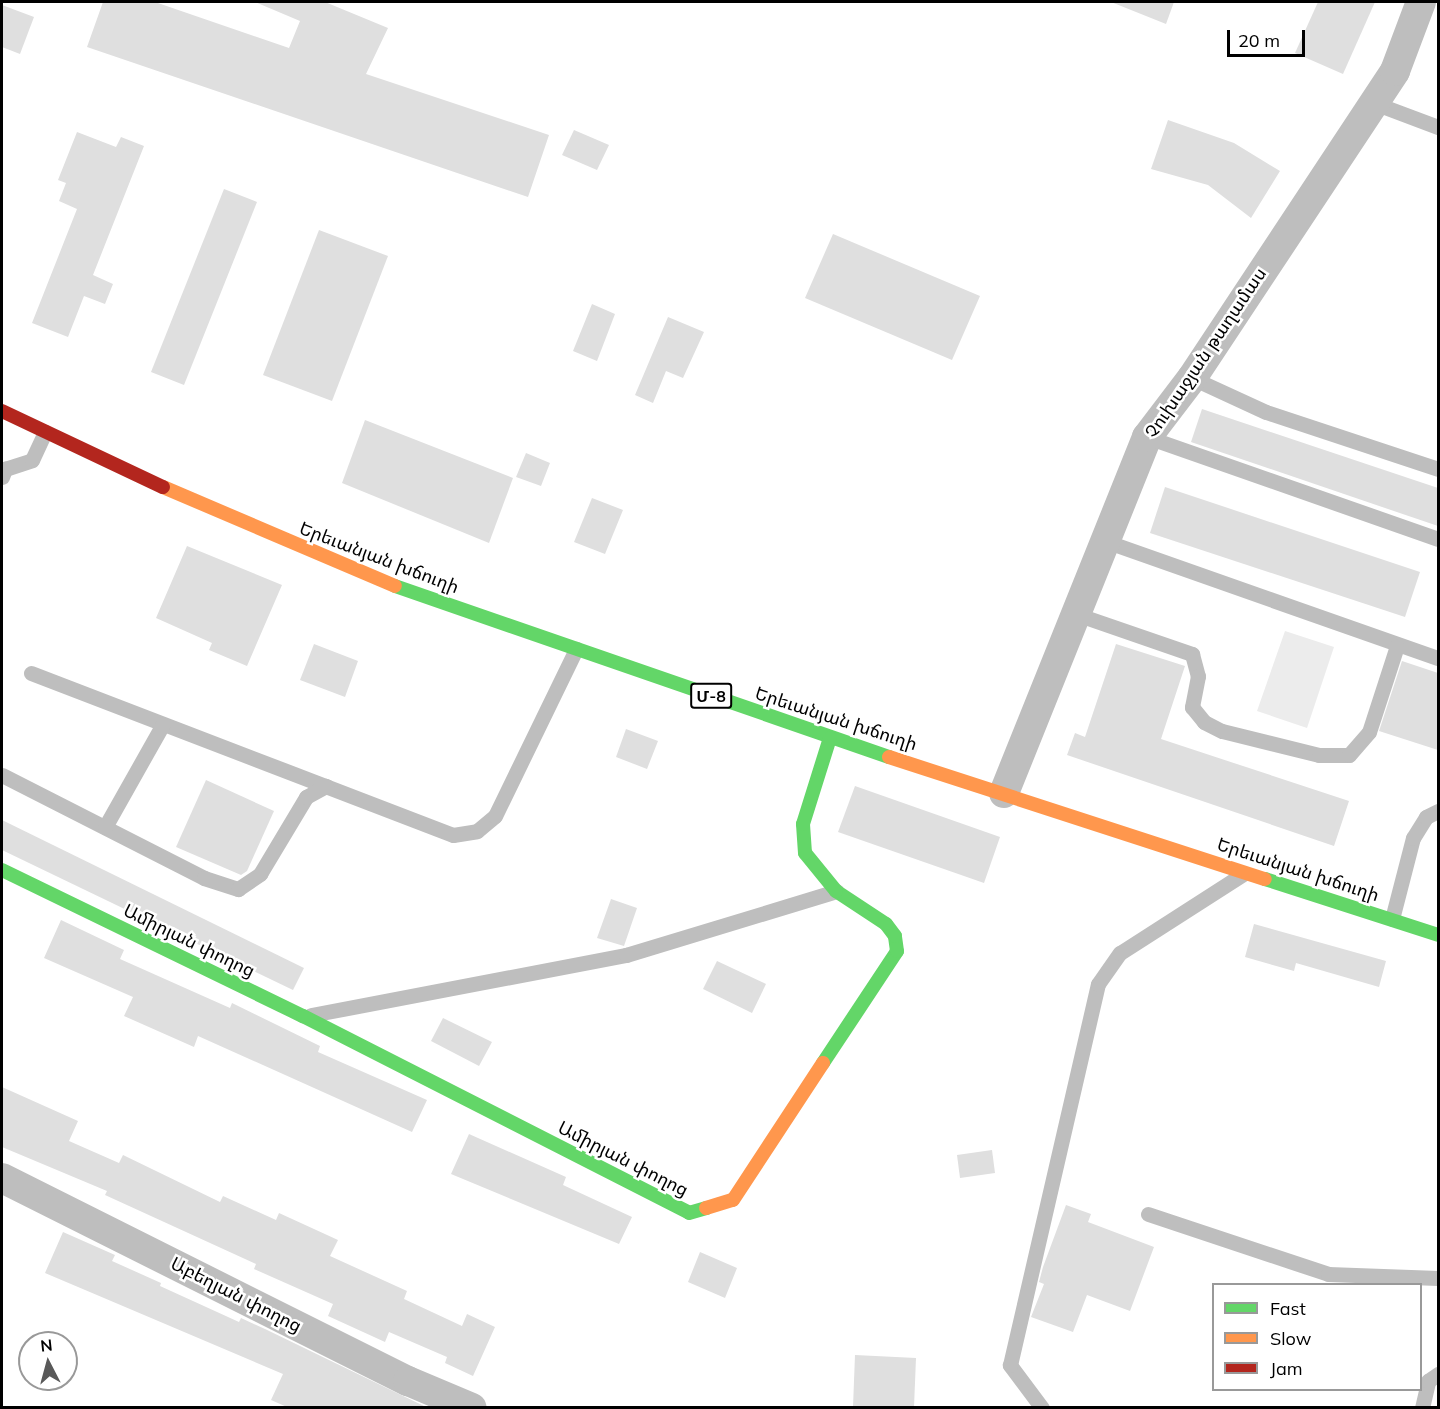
<!DOCTYPE html>
<html>
<head>
<meta charset="utf-8">
<style>
  body { margin:0 }
  #map { position:relative; width:1440px; height:1409px; overflow:hidden; background:#fff; font-family:Mulish,"Noto Sans Armenian",sans-serif }
  div>[style] { position:absolute }
  [style*='--x'] { left:calc(var(--x)*1px); top:calc(var(--y)*1px); width:calc(var(--w)*1px); rotate:calc(var(--a)*1deg) }
  .green>* { inset:0; background:#ececec }
  .building>* { inset:0; background:#dfdfdf }
  .lane>* { height:15px; margin:-7.5px; padding:0 7.5px; transform-origin:7.5px; border-radius:7.5px; background:#bebebe }
  .street>* { height:30px; margin:-15px; padding:0 15px; transform-origin:15px; border-radius:15px; background:#bebebe }
  .fast>* { height:14px; margin:-7px; padding:0 7px; transform-origin:7px; border-radius:7px; background:#63d668 }
  .slow>* { height:14px; margin:-7px; padding:0 7px; transform-origin:7px; border-radius:7px; background:#ff974d }
  .jam>* { height:14px; margin:-7px; padding:0 7px; transform-origin:7px; border-radius:7px; background:#b3261e }
  span { translate:-50% -50%; white-space:nowrap; text-align:center; line-height:1.15; -webkit-text-stroke:5px #fff; paint-order:stroke }
  .shield-label span { padding:2px 4px; background:#fff; border:2px solid; border-radius:4px; -webkit-text-stroke-width:0 }
  .shield-label { font-size:16px; color:#000; font-weight:700 }
  .street-label { font-size:18px; color:#000 }
  .frame { position:absolute; inset:0; border:3px solid #000; pointer-events:none }
  .legend { position:absolute; left:1212px; top:1283px; width:210px; height:108px; box-sizing:border-box; background:#fff; border:2px solid #999; margin:0; padding:8px 10px; list-style:none; font-size:18px; color:#000 }
  .legend li { display:flex; align-items:center; gap:12px; height:30px }
  .legend b { width:30px; border:2px solid #999 }
  .north { position:absolute; left:18px; top:1331px; width:60px; height:60px; box-sizing:border-box; background:#fff; border:2px solid #999; border-radius:50%; rotate:354deg; font-size:16px; font-weight:700; line-height:24px; text-align:center; color:#000 }
  .north::after { content:''; display:block; margin:auto; width:21px; height:27px; background:#595959; clip-path:polygon(50% 0,100% 100%,50% 72%,0 100%) }
  .scale { position:absolute; left:1227px; top:30px; width:78px; height:27px; box-sizing:border-box; border:3px solid #000; border-top:0; padding-left:8px; font-size:18px; line-height:21px; white-space:nowrap; color:#000; -webkit-text-stroke:4px #fff; paint-order:stroke }
</style>
</head>
<body>
<div id="map">
  <div class="green">
    <div style="clip-path:polygon(1285px 631px,1334px 647px,1307px 728px,1257px 711px)"></div>
  </div>
  <div class="building">
    <div style="clip-path:polygon(103px 2px,155px 2px,289px 48px,300px 21px,255px 2px,325px 2px,388px 28px,366px 74px,549px 135px,528px 197px,87px 47px)"></div>
    <div style="clip-path:polygon(1111px 2px,1174px 2px,1166px 24px)"></div>
    <div style="clip-path:polygon(1318px 2px,1375px 2px,1343px 74px,1295px 53px)"></div>
    <div style="clip-path:polygon(2px 5px,34px 17px,20px 54px,2px 47px)"></div>
    <div style="clip-path:polygon(1168px 120px,1234px 143px,1280px 171px,1251px 218px,1208px 185px,1151px 169px)"></div>
    <div style="clip-path:polygon(574px 130px,609px 145px,597px 170px,562px 155px)"></div>
    <div style="clip-path:polygon(77px 132px,116px 147px,121px 137px,144px 146px,93px 275px,113px 284px,105px 304px,84px 296px,68px 337px,32px 323px,77px 209px,59px 201px,66px 183px,58px 180px)"></div>
    <div style="clip-path:polygon(224px 189px,257px 202px,184px 385px,151px 372px)"></div>
    <div style="clip-path:polygon(319px 230px,388px 256px,332px 401px,263px 375px)"></div>
    <div style="clip-path:polygon(833px 234px,980px 296px,952px 360px,805px 298px)"></div>
    <div style="clip-path:polygon(592px 304px,615px 314px,597px 361px,573px 351px)"></div>
    <div style="clip-path:polygon(668px 317px,704px 332px,683px 378px,666px 371px,653px 403px,635px 395px)"></div>
    <div style="clip-path:polygon(1202px 409px,1438px 488px,1438px 526px,1191px 442px)"></div>
    <div style="clip-path:polygon(365px 420px,513px 478px,489px 543px,342px 483px)"></div>
    <div style="clip-path:polygon(526px 453px,550px 463px,541px 486px,516px 477px)"></div>
    <div style="clip-path:polygon(1165px 487px,1420px 572px,1405px 617px,1150px 533px)"></div>
    <div style="clip-path:polygon(592px 498px,623px 510px,605px 554px,574px 542px)"></div>
    <div style="clip-path:polygon(187px 546px,282px 585px,247px 666px,209px 650px,212px 643px,156px 618px)"></div>
    <div style="clip-path:polygon(314px 644px,358px 661px,345px 697px,300px 680px)"></div>
    <div style="clip-path:polygon(1116px 644px,1185px 666px,1161px 739px,1349px 801px,1334px 846px,1067px 755px,1075px 733px,1085px 737px)"></div>
    <div style="clip-path:polygon(1402px 661px,1438px 673px,1438px 750px,1379px 731px)"></div>
    <div style="clip-path:polygon(626px 729px,658px 741px,647px 769px,616px 757px)"></div>
    <div style="clip-path:polygon(206px 780px,274px 811px,247px 871px,241px 875px,176px 847px)"></div>
    <div style="clip-path:polygon(855px 786px,1000px 837px,984px 883px,838px 832px)"></div>
    <div style="clip-path:polygon(2px 820px,304px 968px,293px 990px,2px 850px)"></div>
    <div style="clip-path:polygon(611px 899px,637px 908px,624px 946px,597px 938px)"></div>
    <div style="clip-path:polygon(61px 920px,124px 950px,120px 959px,230px 1008px,232px 1003px,320px 1046px,318px 1052px,427px 1100px,412px 1132px,198px 1036px,194px 1047px,124px 1016px,133px 997px,44px 958px)"></div>
    <div style="clip-path:polygon(1254px 924px,1386px 961px,1379px 987px,1296px 963px,1294px 971px,1245px 957px)"></div>
    <div style="clip-path:polygon(717px 961px,766px 984px,752px 1013px,703px 989px)"></div>
    <div style="clip-path:polygon(443px 1018px,492px 1042px,479px 1066px,431px 1041px)"></div>
    <div style="clip-path:polygon(2px 1087px,78px 1121px,69px 1141px,119px 1163px,123px 1155px,220px 1202px,223px 1196px,276px 1220px,279px 1213px,338px 1240px,330px 1256px,407px 1291px,404px 1299px,462px 1326px,467px 1314px,495px 1327px,473px 1376px,445px 1363px,447px 1357px,389px 1332px,385px 1342px,328px 1316px,333px 1304px,254px 1269px,256px 1264px,105px 1195px,107px 1191px,2px 1147px)"></div>
    <div style="clip-path:polygon(469px 1134px,566px 1177px,563px 1185px,632px 1217px,619px 1244px,451px 1174px)"></div>
    <div style="clip-path:polygon(992px 1150px,995px 1173px,960px 1178px,957px 1155px)"></div>
    <div style="clip-path:polygon(1066px 1205px,1091px 1214px,1088px 1222px,1154px 1247px,1130px 1311px,1087px 1295px,1073px 1332px,1031px 1317px,1044px 1284px,1039px 1282px,1043px 1267px)"></div>
    <div style="clip-path:polygon(63px 1232px,115px 1255px,112px 1261px,161px 1283px,160px 1286px,239px 1322px,241px 1318px,265px 1329px,426px 1407px,287px 1407px,271px 1400px,283px 1374px,45px 1273px)"></div>
    <div style="clip-path:polygon(700px 1252px,737px 1268px,725px 1298px,688px 1282px)"></div>
    <div style="clip-path:polygon(855px 1355px,916px 1358px,914px 1407px,853px 1407px)"></div>
  </div>
  <div class="lane">
    <div style="--x:1374;--y:103;--w:68;--a:20.6"></div>
    <div style="--x:1192;--y:378;--w:81;--a:24.7"></div>
    <div style="--x:1266;--y:412;--w:181;--a:18.3"></div>
    <div style="--x:1147;--y:437;--w:308;--a:19.3"></div>
    <div style="--x:2;--y:477;--w:9;--a:-69"></div>
    <div style="--x:5;--y:469;--w:28;--a:-18"></div>
    <div style="--x:32;--y:460;--w:31;--a:-65"></div>
    <div style="--x:1105;--y:541;--w:353;--a:19.4"></div>
    <div style="--x:1076;--y:614;--w:123;--a:19"></div>
    <div style="--x:1192;--y:654;--w:23;--a:75"></div>
    <div style="--x:1198;--y:676;--w:32;--a:101"></div>
    <div style="--x:1192;--y:707;--w:19;--a:51"></div>
    <div style="--x:1204;--y:722;--w:20;--a:27"></div>
    <div style="--x:1222;--y:731;--w:100;--a:13.9"></div>
    <div style="--x:1319;--y:755;--w:30;--a:0"></div>
    <div style="--x:1349;--y:755;--w:30;--a:-49"></div>
    <div style="--x:1369;--y:732;--w:90;--a:-72"></div>
    <div style="--x:31;--y:673;--w:452;--a:21"></div>
    <div style="--x:453;--y:835;--w:24;--a:-9"></div>
    <div style="--x:477;--y:831;--w:23;--a:-40"></div>
    <div style="--x:495;--y:816;--w:186;--a:-64.1"></div>
    <div style="--x:2;--y:775;--w:227;--a:27"></div>
    <div style="--x:204;--y:878;--w:36;--a:18"></div>
    <div style="--x:238;--y:889;--w:27;--a:-34"></div>
    <div style="--x:260;--y:874;--w:90;--a:-59.1"></div>
    <div style="--x:306;--y:797;--w:23;--a:-29"></div>
    <div style="--x:105;--y:827;--w:118;--a:-60.6"></div>
    <div style="--x:1392;--y:919;--w:84;--a:-75.5"></div>
    <div style="--x:1413;--y:838;--w:25;--a:-58"></div>
    <div style="--x:1426;--y:817;--w:13;--a:-27"></div>
    <div style="--x:311;--y:1015;--w:321;--a:-10.8"></div>
    <div style="--x:626;--y:955;--w:220;--a:-16.9"></div>
    <div style="--x:1148;--y:1214;--w:190;--a:18.4"></div>
    <div style="--x:1328;--y:1274;--w:110;--a:2.1"></div>
    <div style="--x:1042;--y:1408;--w:54;--a:-126.7"></div>
    <div style="--x:1010;--y:1365;--w:391;--a:-77"></div>
    <div style="--x:1098;--y:984;--w:38;--a:-55"></div>
    <div style="--x:1120;--y:953;--w:146;--a:-32.7"></div>
    <div style="--x:1422;--y:1408;--w:28;--a:-77"></div>
    <div style="--x:1428;--y:1381;--w:12;--a:-35"></div>
  </div>
  <div class="street">
    <div style="--x:1004;--y:793;--w:384;--a:-68.1"></div>
    <div style="--x:1147;--y:437;--w:74;--a:-52.7"></div>
    <div style="--x:1192;--y:378;--w:368;--a:-56.5"></div>
    <div style="--x:1395;--y:71;--w:74;--a:-69.4"></div>
    <div style="--x:2;--y:1178;--w:454;--a:26.6"></div>
    <div style="--x:408;--y:1381;--w:69;--a:22.9"></div>
  </div>
  <div class="fast">
    <div style="--x:395;--y:586;--w:523;--a:19.09"></div>
    <div style="--x:2;--y:870;--w:335;--a:25.9"></div>
    <div style="--x:303;--y:1016;--w:433;--a:27"></div>
    <div style="--x:689;--y:1213;--w:18;--a:-16"></div>
    <div style="--x:1265;--y:879;--w:182;--a:17.9"></div>
    <div style="--x:823;--y:1063;--w:134;--a:-56.5"></div>
    <div style="--x:897;--y:951;--w:15;--a:-98"></div>
    <div style="--x:895;--y:936;--w:15;--a:-127"></div>
    <div style="--x:886;--y:924;--w:60;--a:-146.6"></div>
    <div style="--x:836;--y:891;--w:49;--a:-129.2"></div>
    <div style="--x:805;--y:853;--w:29;--a:-94"></div>
    <div style="--x:803;--y:824;--w:90;--a:-72.6"></div>
  </div>
  <div class="slow">
    <div style="--x:163;--y:487;--w:252;--a:23.1"></div>
    <div style="--x:889;--y:757;--w:395;--a:18"></div>
    <div style="--x:706;--y:1208;--w:28;--a:-17"></div>
    <div style="--x:733;--y:1200;--w:164;--a:-56.7"></div>
  </div>
  <div class="jam">
    <div style="--x:2;--y:411;--w:178;--a:25.3"></div>
  </div>
  <div class="shield-label">
    <span style="left:711px;top:696px">Մ-8</span>
  </div>
  <div class="street-label">
    <span style="left:1206px;top:353px;rotate:-56deg">Չուխաջյան թաղամաս</span>
    <span style="left:379px;top:558px;rotate:21deg">Երեւանյան խճուղի</span>
    <span style="left:836px;top:719px;rotate:18deg">Երեւանյան խճուղի</span>
    <span style="left:1298px;top:870px;rotate:18deg">Երեւանյան խճուղի</span>
    <span style="left:189px;top:941px;rotate:26deg">Ամիրյան փողոց</span>
    <span style="left:623px;top:1159px;rotate:27deg">Ամիրյան փողոց</span>
    <span style="left:236px;top:1295px;rotate:27deg">Աբեղյան փողոց</span>
  </div>
  <div class="frame"></div>
  <ul class="legend">
  <li><b style="height:8px;background:#63d668"></b>Fast</li>
  <li><b style="height:8px;background:#ff974d"></b>Slow</li>
  <li><b style="height:8px;background:#b3261e"></b>Jam</li>
  </ul>
  <div class="north">N</div>
  <div class="scale">20 m</div>
</div>
</body>
</html>
